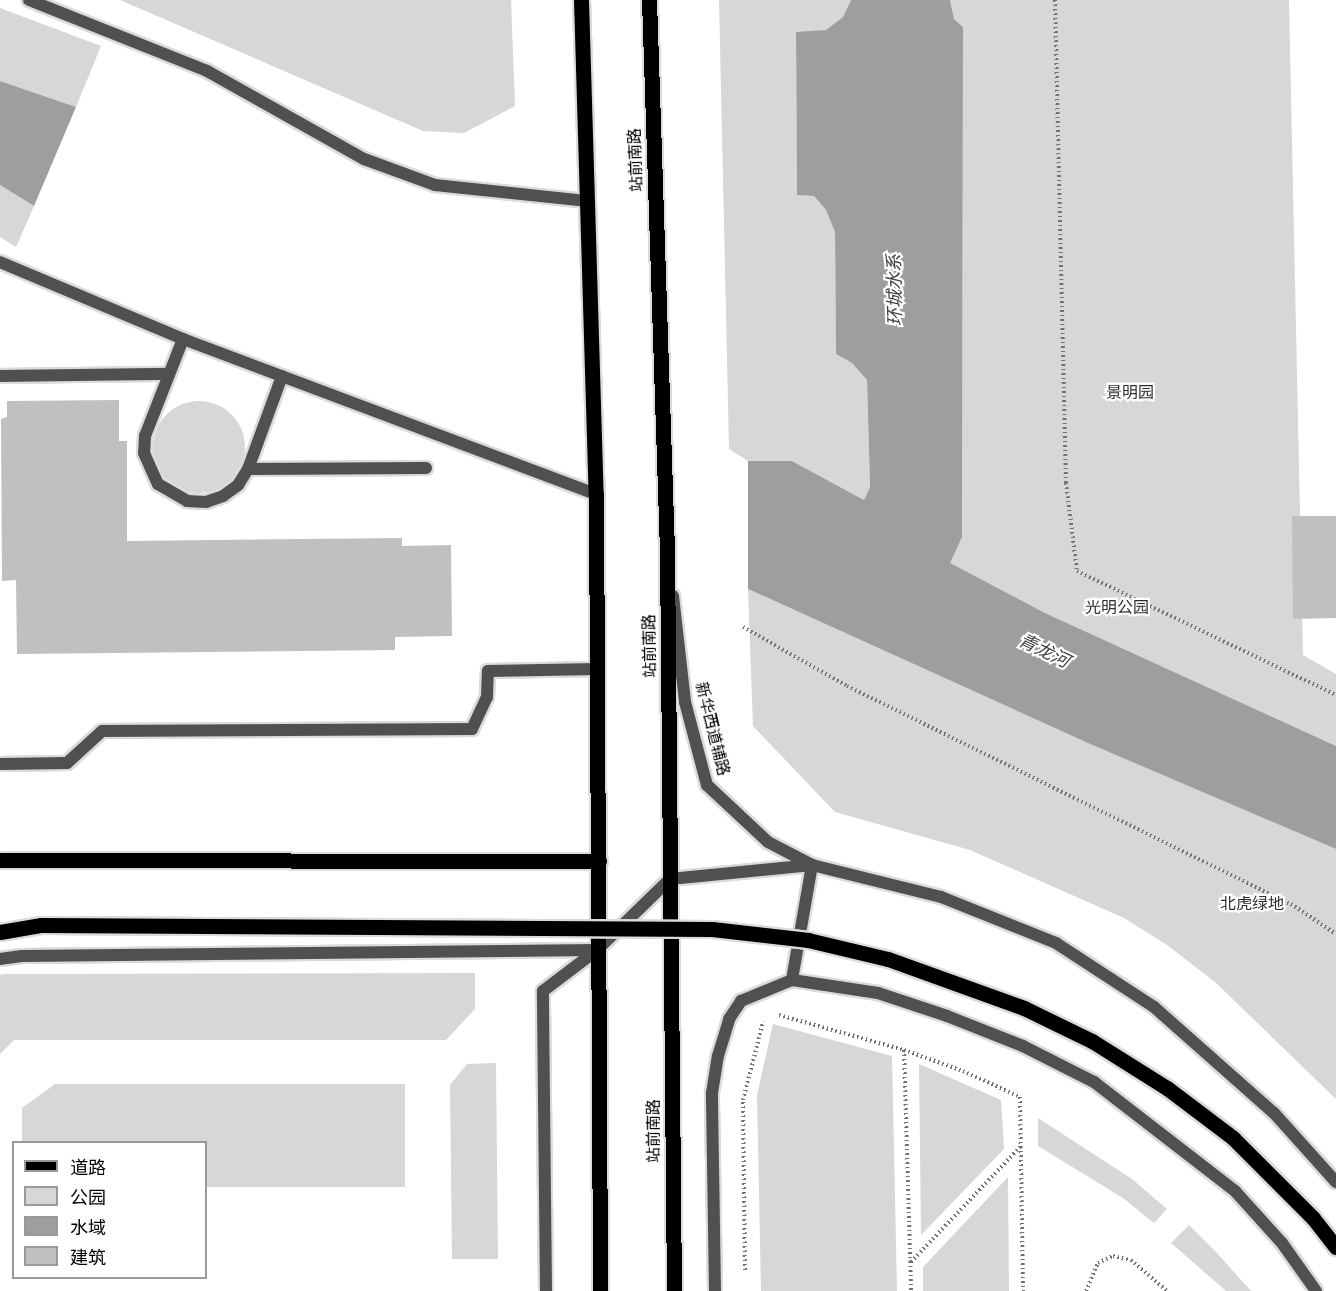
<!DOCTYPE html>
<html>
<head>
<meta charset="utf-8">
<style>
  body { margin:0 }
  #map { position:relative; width:1336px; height:1291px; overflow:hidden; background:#fff; font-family:Arial,"Noto Sans SC",sans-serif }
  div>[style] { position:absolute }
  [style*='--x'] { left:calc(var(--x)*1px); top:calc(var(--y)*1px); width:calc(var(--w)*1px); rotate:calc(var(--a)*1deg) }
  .green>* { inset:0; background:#d7d7d7 }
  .round { border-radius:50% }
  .water>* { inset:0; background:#9e9e9e }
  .building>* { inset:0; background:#c0c0c0 }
  .path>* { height:4px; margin-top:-2px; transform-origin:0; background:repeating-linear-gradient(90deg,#727272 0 1.5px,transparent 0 4.5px) }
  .roads { filter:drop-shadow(2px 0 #dbdbdb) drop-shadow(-2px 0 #dbdbdb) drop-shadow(0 2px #dbdbdb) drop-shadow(0 -2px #dbdbdb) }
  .lane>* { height:12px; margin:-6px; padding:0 6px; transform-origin:6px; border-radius:6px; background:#505050 }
  .street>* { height:12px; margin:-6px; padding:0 6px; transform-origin:6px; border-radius:6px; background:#505050 }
  .primary>* { height:15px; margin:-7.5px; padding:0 7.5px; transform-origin:7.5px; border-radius:7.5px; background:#000 }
  .bridges { filter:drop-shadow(2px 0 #dbdbdb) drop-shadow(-2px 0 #dbdbdb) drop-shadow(0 2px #dbdbdb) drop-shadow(0 -2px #dbdbdb) }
  .primary-bridge>* { height:15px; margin:-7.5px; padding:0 7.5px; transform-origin:7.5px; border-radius:7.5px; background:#000 }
  span { translate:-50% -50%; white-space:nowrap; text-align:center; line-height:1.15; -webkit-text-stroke:4.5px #fff; paint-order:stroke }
  .street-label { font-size:16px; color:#000 }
  .park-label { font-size:16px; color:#2e2e2e }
  .water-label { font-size:18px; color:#3f3f3f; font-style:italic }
  .legend { position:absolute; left:12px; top:1141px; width:195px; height:138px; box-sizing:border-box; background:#fff; border:2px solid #999; margin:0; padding:8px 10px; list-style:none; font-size:18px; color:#000 }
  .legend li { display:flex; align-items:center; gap:12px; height:30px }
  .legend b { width:30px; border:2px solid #999 }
</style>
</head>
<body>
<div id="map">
  <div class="green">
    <div style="clip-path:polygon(120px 0,511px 0,515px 106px,464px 133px,423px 131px)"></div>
    <div style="clip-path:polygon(719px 0,851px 0,843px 17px,826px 30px,796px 33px,797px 195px,814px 196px,826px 210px,835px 232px,836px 354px,852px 363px,867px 380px,870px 487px,864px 500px,792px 461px,748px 461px,729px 449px)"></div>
    <div style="clip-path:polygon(950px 0,1289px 0,1303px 655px,1336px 674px,1336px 746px,1045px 613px,949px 563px,962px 537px,963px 27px,954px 19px)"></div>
    <div style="clip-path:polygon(0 8px,101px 46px,76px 107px,0 81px)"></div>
    <div style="clip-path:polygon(0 185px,34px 206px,16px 247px,0 237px)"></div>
    <div class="round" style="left:153px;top:401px;width:92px;height:92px"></div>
    <div style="clip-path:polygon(748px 589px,1090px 744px,1336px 849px,1336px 1099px,1215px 982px,1167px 945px,1124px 918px,970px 850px,835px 812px,753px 726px)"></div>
    <div style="clip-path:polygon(475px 973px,475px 1009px,446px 1040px,14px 1040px,0 1054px,0 975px,4px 974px)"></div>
    <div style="clip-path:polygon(773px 1024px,892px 1056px,897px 1291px,761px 1291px,757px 1095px)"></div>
    <div style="clip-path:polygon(496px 1063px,498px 1259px,452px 1259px,450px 1085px,467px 1064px)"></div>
    <div style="clip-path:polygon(919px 1064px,1001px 1100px,1004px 1149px,921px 1235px)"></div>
    <div style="clip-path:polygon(55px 1084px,405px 1084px,405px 1187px,206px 1187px,206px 1142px,22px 1142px,22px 1108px)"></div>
    <div style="clip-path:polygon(1038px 1118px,1132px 1179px,1167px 1209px,1154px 1223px,1123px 1198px,1038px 1146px)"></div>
    <div style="clip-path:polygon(1008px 1177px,1009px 1291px,923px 1291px,923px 1267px)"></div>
    <div style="clip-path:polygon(1189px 1225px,1216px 1252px,1251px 1291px,1226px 1291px,1171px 1243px)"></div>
  </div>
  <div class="water">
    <div style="clip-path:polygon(851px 0,950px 0,954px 19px,963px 27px,962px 537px,950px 563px,1045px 613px,1336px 746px,1336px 849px,1090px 744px,748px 589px,748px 461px,792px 461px,864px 500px,870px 487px,867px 380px,852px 363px,836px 354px,835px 232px,826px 210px,814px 196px,797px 195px,796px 32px,826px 30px,843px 17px)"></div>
    <div style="clip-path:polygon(0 81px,76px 107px,34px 206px,0 185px)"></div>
  </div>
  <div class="building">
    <div style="clip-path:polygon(119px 400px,119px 441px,127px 441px,127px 541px,402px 538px,402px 546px,451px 545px,452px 636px,395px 637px,395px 650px,17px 654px,16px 580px,2px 581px,1px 419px,7px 417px,7px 401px)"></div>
    <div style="clip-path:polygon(1292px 516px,1336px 516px,1336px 618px,1293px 619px)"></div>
  </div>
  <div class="path">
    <div style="--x:1055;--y:0;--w:483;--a:88.7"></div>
    <div style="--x:1066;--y:483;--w:89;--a:82.9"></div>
    <div style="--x:1077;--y:571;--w:287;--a:25.6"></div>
    <div style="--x:743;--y:627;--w:120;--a:29.6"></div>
    <div style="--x:847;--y:686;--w:495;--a:26.2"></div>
    <div style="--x:1291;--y:904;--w:54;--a:33.7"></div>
    <div style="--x:779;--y:1015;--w:130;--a:15.6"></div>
    <div style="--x:904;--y:1050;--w:63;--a:19.6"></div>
    <div style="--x:963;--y:1071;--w:63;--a:24.5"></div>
    <div style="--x:1020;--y:1097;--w:194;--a:89.1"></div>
    <div style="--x:904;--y:1050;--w:241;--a:88.3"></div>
    <div style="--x:911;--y:1262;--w:160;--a:-46.5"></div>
    <div style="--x:745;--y:1270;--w:170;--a:-90.7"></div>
    <div style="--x:743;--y:1100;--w:81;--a:-75.6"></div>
    <div style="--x:1086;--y:1291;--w:30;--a:-67"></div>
    <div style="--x:1098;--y:1263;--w:17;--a:-25"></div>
    <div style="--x:1113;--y:1256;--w:18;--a:13"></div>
    <div style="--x:1131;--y:1260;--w:48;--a:40.7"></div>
  </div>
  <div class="roads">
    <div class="lane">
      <div style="--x:29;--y:0;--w:192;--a:21.7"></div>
      <div style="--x:207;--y:71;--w:180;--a:29.3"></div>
      <div style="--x:364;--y:159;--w:76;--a:20.1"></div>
      <div style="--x:435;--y:185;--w:154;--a:6"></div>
      <div style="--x:0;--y:262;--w:199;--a:22.8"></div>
      <div style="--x:183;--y:339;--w:441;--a:20.6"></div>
      <div style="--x:183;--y:339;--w:104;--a:111.4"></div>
      <div style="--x:145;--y:436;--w:17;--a:93"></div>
      <div style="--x:144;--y:453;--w:34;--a:66"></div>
      <div style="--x:158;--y:484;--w:34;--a:30"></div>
      <div style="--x:187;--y:501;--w:19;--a:3"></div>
      <div style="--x:206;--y:502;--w:18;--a:-19"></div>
      <div style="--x:223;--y:496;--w:19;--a:-36"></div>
      <div style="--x:238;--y:485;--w:19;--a:-58"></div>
      <div style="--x:248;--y:469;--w:99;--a:-69.9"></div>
      <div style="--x:0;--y:376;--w:169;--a:-0.7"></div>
      <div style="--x:248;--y:469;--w:178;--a:-0.3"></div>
      <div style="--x:0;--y:764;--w:67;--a:-0.9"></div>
      <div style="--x:67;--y:763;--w:47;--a:-42.4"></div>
      <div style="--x:102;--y:731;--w:370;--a:-0.3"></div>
      <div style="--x:472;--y:729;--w:35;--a:-65"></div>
      <div style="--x:487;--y:697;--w:26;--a:-88"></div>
      <div style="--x:488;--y:671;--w:109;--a:-1.1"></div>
      <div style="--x:0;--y:959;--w:22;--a:-8"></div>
      <div style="--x:22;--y:956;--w:575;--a:-0.6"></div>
    </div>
    <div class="street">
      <div style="--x:673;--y:596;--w:107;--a:83.5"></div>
      <div style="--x:685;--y:702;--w:86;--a:75.2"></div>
      <div style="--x:707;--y:785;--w:83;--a:43.1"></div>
      <div style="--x:768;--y:842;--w:50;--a:27.6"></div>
      <div style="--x:812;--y:865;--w:117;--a:99.9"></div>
      <div style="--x:792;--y:980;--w:87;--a:8.6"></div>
      <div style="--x:878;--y:993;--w:73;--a:18.4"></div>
      <div style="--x:947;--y:1016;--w:82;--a:21.5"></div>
      <div style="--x:1023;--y:1046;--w:80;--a:26.9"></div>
      <div style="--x:1094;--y:1082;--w:178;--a:37.7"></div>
      <div style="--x:1235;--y:1191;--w:70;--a:47.9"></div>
      <div style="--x:1282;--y:1243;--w:59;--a:54.7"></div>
      <div style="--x:546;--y:1291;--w:300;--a:-90.6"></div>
      <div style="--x:543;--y:991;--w:68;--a:-37.2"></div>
      <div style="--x:597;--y:950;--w:102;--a:-44.2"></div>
      <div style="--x:670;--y:879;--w:143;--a:-5.6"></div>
      <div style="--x:812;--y:865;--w:133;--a:13.9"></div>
      <div style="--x:941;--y:897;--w:124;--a:21.8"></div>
      <div style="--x:1056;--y:943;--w:117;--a:33.1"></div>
      <div style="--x:1154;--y:1007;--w:160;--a:41.5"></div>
      <div style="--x:1274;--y:1113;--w:93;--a:48.1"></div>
      <div style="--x:715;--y:1291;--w:198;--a:-90.9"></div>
      <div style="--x:712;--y:1093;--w:37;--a:-81"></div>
      <div style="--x:718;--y:1056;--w:39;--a:-73"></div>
      <div style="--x:729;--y:1019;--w:22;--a:-56"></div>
      <div style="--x:741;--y:1001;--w:55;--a:-22.4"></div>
    </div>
    <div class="primary">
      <div style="--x:581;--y:0;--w:494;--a:88.3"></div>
      <div style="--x:596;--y:494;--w:797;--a:89.71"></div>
      <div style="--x:649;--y:0;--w:551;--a:88.13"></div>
      <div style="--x:667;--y:551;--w:740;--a:89.46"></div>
      <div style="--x:0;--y:860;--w:599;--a:0.1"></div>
    </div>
  </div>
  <div class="bridges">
    <div class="primary-bridge">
      <div style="--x:0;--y:932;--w:42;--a:-9.7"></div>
      <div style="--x:41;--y:925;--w:671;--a:0.34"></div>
      <div style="--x:712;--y:929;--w:97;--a:6.5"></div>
      <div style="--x:808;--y:940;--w:82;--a:13.4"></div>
      <div style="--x:888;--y:959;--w:145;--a:19.8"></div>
      <div style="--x:1024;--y:1008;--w:76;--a:25.9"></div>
      <div style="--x:1092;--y:1041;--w:89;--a:32.1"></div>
      <div style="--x:1167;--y:1088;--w:83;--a:37.1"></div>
      <div style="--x:1233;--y:1138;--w:113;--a:45"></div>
      <div style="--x:1313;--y:1218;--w:37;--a:52"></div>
    </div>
  </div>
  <div class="street-label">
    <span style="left:636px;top:160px;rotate:-92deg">站前南路</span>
    <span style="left:650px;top:646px;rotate:-91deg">站前南路</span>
    <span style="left:712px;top:729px;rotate:76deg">新华西道辅路</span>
    <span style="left:654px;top:1131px;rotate:-90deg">站前南路</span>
  </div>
  <div class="park-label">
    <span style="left:1130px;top:393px">景明园</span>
    <span style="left:1117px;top:608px">光明公园</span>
    <span style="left:1252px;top:904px">北虎绿地</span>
  </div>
  <div class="water-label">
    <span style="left:895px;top:290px;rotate:-91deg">环城水系</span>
    <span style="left:1044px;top:651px;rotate:26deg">青龙河</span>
  </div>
  <ul class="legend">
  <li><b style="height:8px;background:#000"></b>道路</li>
  <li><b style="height:16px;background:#d7d7d7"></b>公园</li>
  <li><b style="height:16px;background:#9e9e9e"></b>水域</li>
  <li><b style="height:16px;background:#c0c0c0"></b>建筑</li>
  </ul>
</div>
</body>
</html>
